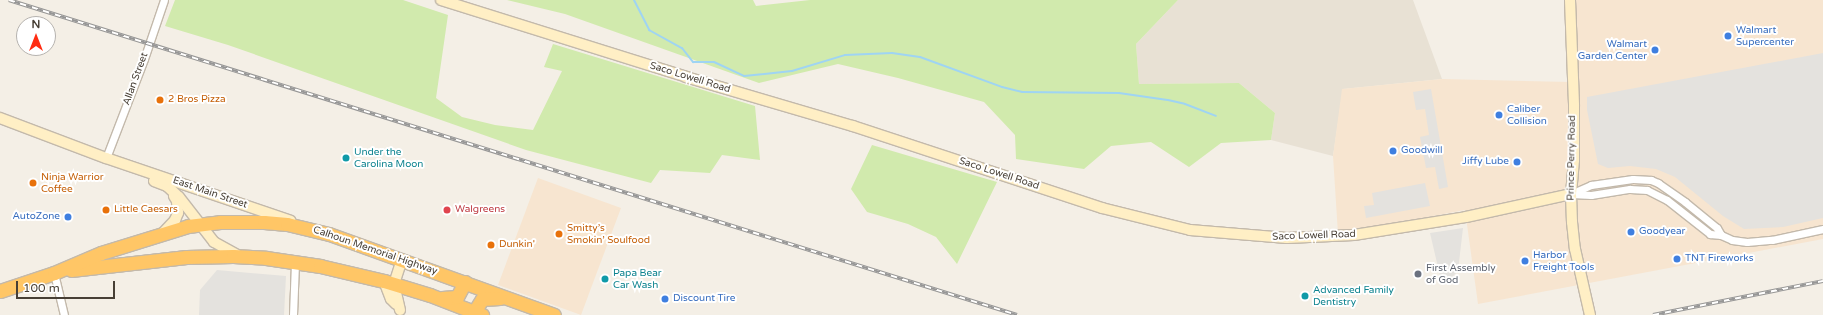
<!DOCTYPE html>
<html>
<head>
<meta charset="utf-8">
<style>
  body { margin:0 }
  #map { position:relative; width:1823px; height:315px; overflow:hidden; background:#f4efe6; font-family:"Varela Round",sans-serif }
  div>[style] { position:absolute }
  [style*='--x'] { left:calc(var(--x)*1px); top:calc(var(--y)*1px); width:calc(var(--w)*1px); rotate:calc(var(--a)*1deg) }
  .residential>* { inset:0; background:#e8e1d4 }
  .commercial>* { inset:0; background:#f7e5d0 }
  .green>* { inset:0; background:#d1eaad }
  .parking>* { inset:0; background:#e4e2de }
  .stream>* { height:2px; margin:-1px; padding:0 1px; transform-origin:1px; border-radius:1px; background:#9fd4f3 }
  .roads { filter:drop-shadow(1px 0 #c3b9ab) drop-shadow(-1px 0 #c3b9ab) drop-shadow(0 1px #c3b9ab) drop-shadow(0 -1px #c3b9ab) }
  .street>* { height:7px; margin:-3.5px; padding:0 3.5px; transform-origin:3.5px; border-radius:3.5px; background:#fff }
  .secondary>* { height:10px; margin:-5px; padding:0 5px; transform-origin:5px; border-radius:5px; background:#ffefc5 }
  .highway>* { height:13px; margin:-6.5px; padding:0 6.5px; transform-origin:6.5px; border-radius:6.5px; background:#ffc666 }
  .rail>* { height:3.5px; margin-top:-1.75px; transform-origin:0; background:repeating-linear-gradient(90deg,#fff 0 6px,#969696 0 12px); box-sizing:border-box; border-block:1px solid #969696 }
  .dots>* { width:11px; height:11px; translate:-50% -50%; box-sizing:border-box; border:2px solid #fff; border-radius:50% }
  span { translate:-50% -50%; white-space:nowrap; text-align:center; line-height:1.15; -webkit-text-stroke:4px #fff; paint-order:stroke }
  .shop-label { font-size:10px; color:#366cbe }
  .left { translate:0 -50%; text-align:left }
  .right { translate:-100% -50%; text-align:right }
  .street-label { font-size:10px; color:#473f35 }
  .food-label { font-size:10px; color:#c56008 }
  .culture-label { font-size:10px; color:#0d838f }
  .health-label { font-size:10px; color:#be3a42 }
  .worship-label { font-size:10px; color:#5b616d }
  .north { position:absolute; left:16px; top:16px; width:40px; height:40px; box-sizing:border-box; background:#fff; border:1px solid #b5b2ae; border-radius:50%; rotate:0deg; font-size:11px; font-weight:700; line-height:16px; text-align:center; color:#473f35 }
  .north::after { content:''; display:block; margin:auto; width:14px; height:18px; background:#ff2c12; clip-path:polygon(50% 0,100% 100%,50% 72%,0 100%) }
  .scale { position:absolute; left:16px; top:281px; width:99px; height:18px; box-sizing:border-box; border:2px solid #473f35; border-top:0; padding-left:5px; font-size:12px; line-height:14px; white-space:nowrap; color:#473f35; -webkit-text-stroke:3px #fff; paint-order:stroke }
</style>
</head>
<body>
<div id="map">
  <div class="residential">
    <div style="clip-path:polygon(1178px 0,1413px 0,1442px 79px,1343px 89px,1333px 156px,1271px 140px,1275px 113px,1239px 83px,1139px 84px,1136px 44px)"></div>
  </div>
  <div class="commercial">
    <div style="clip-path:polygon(1568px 0,1823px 0,1823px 239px,1478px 304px,1465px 210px,1338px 234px,1333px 156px,1342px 89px,1442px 79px,1570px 82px)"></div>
    <div style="clip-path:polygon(538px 178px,621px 208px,581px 315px,498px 285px)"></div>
  </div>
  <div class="green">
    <div style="clip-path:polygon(175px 0,403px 0,448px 15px,436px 98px,462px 117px,495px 125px,533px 130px,562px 71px,544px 67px,553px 44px,755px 106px,760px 160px,722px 155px,710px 173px,660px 170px,651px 183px,526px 150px,228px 45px,165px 26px)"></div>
    <div style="clip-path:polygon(507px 0,753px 0,756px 6px,810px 0,1178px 0,1136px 44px,1139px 84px,1239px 83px,1275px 113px,1271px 140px,1221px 143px,1189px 167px,1151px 142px,1111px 146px,1084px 169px,1016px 159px,1015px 135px,984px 102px,898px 78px,838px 64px,759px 83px,565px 14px)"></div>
    <div style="clip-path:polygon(872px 145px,997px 182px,957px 264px,936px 237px,908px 224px,867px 212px,851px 189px)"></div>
  </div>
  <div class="parking">
    <div style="clip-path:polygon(1823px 53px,1823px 218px,1783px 227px,1744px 229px,1723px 216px,1675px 177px,1656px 169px,1630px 166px,1608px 168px,1598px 164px,1587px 110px,1587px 97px)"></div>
    <div style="clip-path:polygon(1431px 89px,1448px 187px,1439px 189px,1435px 167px,1426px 168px,1420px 137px,1429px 135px,1425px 109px,1416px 110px,1413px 92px)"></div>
    <div style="clip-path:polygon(1425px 183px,1430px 206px,1366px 218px,1364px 206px,1374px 205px,1372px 193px)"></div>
    <div style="clip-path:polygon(1463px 228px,1458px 271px,1452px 277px,1441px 280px,1430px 233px)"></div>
    <div style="clip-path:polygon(217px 270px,286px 276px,284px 315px,199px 315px,200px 290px)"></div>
  </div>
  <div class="stream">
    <div style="--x:634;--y:0;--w:34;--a:63"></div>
    <div style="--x:649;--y:30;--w:38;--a:29"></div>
    <div style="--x:682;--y:48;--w:18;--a:52"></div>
    <div style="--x:693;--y:62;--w:21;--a:0"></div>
    <div style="--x:714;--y:62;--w:33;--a:25"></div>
    <div style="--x:744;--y:76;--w:48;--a:-5.9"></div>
    <div style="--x:792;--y:71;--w:55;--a:-16.8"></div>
    <div style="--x:845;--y:55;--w:47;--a:-2.4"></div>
    <div style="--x:892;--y:53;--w:28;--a:8"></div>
    <div style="--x:920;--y:57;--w:87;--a:20.1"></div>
    <div style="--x:1002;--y:87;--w:21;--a:14"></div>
    <div style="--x:1022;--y:92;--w:97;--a:0.6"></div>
    <div style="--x:1119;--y:93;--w:49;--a:8.1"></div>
    <div style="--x:1168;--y:100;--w:17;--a:13"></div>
    <div style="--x:1185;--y:104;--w:33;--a:21"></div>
  </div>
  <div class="roads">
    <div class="street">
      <div style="--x:106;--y:158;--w:106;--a:-69"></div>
      <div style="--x:144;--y:59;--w:62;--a:-71.3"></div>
      <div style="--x:1573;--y:193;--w:20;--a:-24"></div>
      <div style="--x:1591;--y:185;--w:42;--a:-8.1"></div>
      <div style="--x:1633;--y:179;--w:18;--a:3"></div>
      <div style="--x:1651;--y:180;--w:8;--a:23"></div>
      <div style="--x:1658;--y:183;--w:33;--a:35"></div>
      <div style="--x:1685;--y:202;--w:41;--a:39.1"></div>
      <div style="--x:1717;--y:228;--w:8;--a:60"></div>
      <div style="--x:1571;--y:194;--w:20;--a:3"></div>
      <div style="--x:1591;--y:195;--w:39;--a:-9"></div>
      <div style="--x:1630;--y:189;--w:17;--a:3"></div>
      <div style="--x:1647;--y:190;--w:22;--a:27"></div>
      <div style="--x:1667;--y:200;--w:55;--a:38.3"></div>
      <div style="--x:1710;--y:234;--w:11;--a:5"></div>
      <div style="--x:1721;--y:235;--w:12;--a:24"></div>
      <div style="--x:1732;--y:240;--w:15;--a:8"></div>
      <div style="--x:1747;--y:242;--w:25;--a:-5"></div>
      <div style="--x:1772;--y:240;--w:52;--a:-12.2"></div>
      <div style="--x:54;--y:273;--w:43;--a:76.6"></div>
      <div style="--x:293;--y:315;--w:53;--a:-87.8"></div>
    </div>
    <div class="secondary">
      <div style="--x:441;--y:0;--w:257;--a:17.4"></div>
      <div style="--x:686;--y:77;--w:174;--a:16.4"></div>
      <div style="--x:853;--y:126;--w:262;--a:18.2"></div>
      <div style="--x:1102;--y:208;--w:91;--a:14"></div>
      <div style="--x:1190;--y:230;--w:97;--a:4.7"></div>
      <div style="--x:1287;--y:238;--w:67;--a:-2.6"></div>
      <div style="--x:1354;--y:235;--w:113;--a:-9.1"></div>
      <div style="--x:1466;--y:217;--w:107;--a:-12.4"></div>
      <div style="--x:1570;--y:0;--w:106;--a:87.8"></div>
      <div style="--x:1574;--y:106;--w:54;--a:90"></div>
      <div style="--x:1574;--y:160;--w:34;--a:95"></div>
      <div style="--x:1571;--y:194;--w:28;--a:88"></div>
      <div style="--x:1572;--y:222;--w:27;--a:84"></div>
      <div style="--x:1575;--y:249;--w:68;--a:77.2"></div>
      <div style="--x:0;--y:118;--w:113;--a:20.7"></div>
      <div style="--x:106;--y:158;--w:195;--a:18.8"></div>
      <div style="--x:154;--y:181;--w:14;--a:21"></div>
      <div style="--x:167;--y:186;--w:16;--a:43"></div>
      <div style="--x:179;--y:197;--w:57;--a:52.1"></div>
      <div style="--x:214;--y:242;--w:26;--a:29"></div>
      <div style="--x:163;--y:233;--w:18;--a:-47"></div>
      <div style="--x:175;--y:220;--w:8;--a:-67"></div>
      <div style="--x:178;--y:213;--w:12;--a:-95"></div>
      <div style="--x:177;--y:201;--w:6;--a:-121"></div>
      <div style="--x:384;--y:281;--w:19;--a:69"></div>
      <div style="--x:391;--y:299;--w:7;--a:45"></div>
      <div style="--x:400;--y:310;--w:27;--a:-103"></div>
      <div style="--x:394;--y:284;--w:26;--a:-72"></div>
    </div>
    <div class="highway">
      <div style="--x:71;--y:270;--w:116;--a:-6.4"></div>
      <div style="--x:186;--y:257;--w:47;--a:-1.2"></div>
      <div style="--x:233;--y:256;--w:33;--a:3"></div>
      <div style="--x:266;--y:258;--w:55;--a:8.4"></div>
      <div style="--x:320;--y:266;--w:66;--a:13.2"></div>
      <div style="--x:384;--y:281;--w:48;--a:16.9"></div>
      <div style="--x:430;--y:295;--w:56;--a:21"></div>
      <div style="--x:0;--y:291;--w:57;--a:-18.4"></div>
      <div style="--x:54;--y:273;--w:51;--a:-23.1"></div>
      <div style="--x:101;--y:253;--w:91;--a:-17.2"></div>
      <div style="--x:188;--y:226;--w:32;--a:-7"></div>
      <div style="--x:220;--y:222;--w:44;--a:0"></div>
      <div style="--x:264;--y:222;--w:23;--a:5"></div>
      <div style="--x:287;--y:224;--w:43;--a:13.4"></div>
      <div style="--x:329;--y:234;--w:239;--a:19.8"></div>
      <div style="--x:442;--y:298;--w:15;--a:-4"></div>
      <div style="--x:457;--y:297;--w:17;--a:-62"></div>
      <div style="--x:474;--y:312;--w:15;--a:-58"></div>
      <div style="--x:482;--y:299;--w:18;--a:-3"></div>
    </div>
  </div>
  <div class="rail">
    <div style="--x:9;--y:0;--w:1056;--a:17.35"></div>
    <div style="--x:1653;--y:315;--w:173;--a:-11.3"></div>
  </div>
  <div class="dots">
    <div style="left:1728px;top:36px;background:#3f7fe0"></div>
    <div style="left:1655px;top:50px;background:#3f7fe0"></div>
    <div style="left:160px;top:100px;background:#e8710a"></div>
    <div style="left:1499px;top:115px;background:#3f7fe0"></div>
    <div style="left:1393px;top:151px;background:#3f7fe0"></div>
    <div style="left:346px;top:158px;background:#0f9aa8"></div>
    <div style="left:1517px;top:162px;background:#3f7fe0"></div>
    <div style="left:33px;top:183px;background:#e8710a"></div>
    <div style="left:106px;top:210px;background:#e8710a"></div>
    <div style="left:447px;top:210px;background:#e0444e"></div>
    <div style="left:68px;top:217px;background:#3f7fe0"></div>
    <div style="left:1631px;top:232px;background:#3f7fe0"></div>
    <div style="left:559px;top:234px;background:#e8710a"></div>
    <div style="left:491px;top:245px;background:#e8710a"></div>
    <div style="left:1677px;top:259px;background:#3f7fe0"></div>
    <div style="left:1525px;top:261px;background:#3f7fe0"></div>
    <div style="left:1418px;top:274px;background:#6b7280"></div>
    <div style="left:605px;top:279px;background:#0f9aa8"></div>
    <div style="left:1305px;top:296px;background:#0f9aa8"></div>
    <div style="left:665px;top:299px;background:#3f7fe0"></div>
  </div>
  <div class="shop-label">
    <span class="left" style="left:1736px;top:36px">Walmart<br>Supercenter</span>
    <span class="right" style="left:1647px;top:50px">Walmart<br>Garden Center</span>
    <span class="left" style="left:1507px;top:115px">Caliber<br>Collision</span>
    <span class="left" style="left:1401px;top:151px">Goodwill</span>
    <span class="right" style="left:1509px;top:162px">Jiffy Lube</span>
    <span class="right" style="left:60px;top:217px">AutoZone</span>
    <span class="left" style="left:1639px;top:232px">Goodyear</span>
    <span class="left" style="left:1533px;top:261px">Harbor<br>Freight Tools</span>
    <span class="left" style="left:1685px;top:259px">TNT Fireworks</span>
    <span class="left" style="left:673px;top:299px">Discount Tire</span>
  </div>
  <div class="street-label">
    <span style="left:690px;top:78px;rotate:17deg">Saco Lowell Road</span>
    <span style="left:136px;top:79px;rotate:-70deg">Allan Street</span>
    <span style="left:1572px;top:158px;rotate:-89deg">Prince Perry Road</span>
    <span style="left:999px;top:174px;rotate:18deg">Saco Lowell Road</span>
    <span style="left:210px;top:193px;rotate:19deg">East Main Street</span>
    <span style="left:1314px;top:236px;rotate:-2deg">Saco Lowell Road</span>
    <span style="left:375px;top:251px;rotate:19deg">Calhoun Memorial Highway</span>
  </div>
  <div class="food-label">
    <span class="left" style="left:168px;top:100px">2 Bros Pizza</span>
    <span class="left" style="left:41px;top:183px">Ninja Warrior<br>Coffee</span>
    <span class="left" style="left:114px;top:210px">Little Caesars</span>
    <span class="left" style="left:567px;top:234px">Smitty’s<br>Smokin’ Soulfood</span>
    <span class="left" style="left:499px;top:245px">Dunkin'</span>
  </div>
  <div class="culture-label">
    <span class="left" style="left:354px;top:158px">Under the<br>Carolina Moon</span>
    <span class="left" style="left:613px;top:279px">Papa Bear<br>Car Wash</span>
    <span class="left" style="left:1313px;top:296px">Advanced Family<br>Dentistry</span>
  </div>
  <div class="health-label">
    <span class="left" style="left:455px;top:210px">Walgreens</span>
  </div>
  <div class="worship-label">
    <span class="left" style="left:1426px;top:274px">First Assembly<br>of God</span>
  </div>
  <div class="north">N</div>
  <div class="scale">100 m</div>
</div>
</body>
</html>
